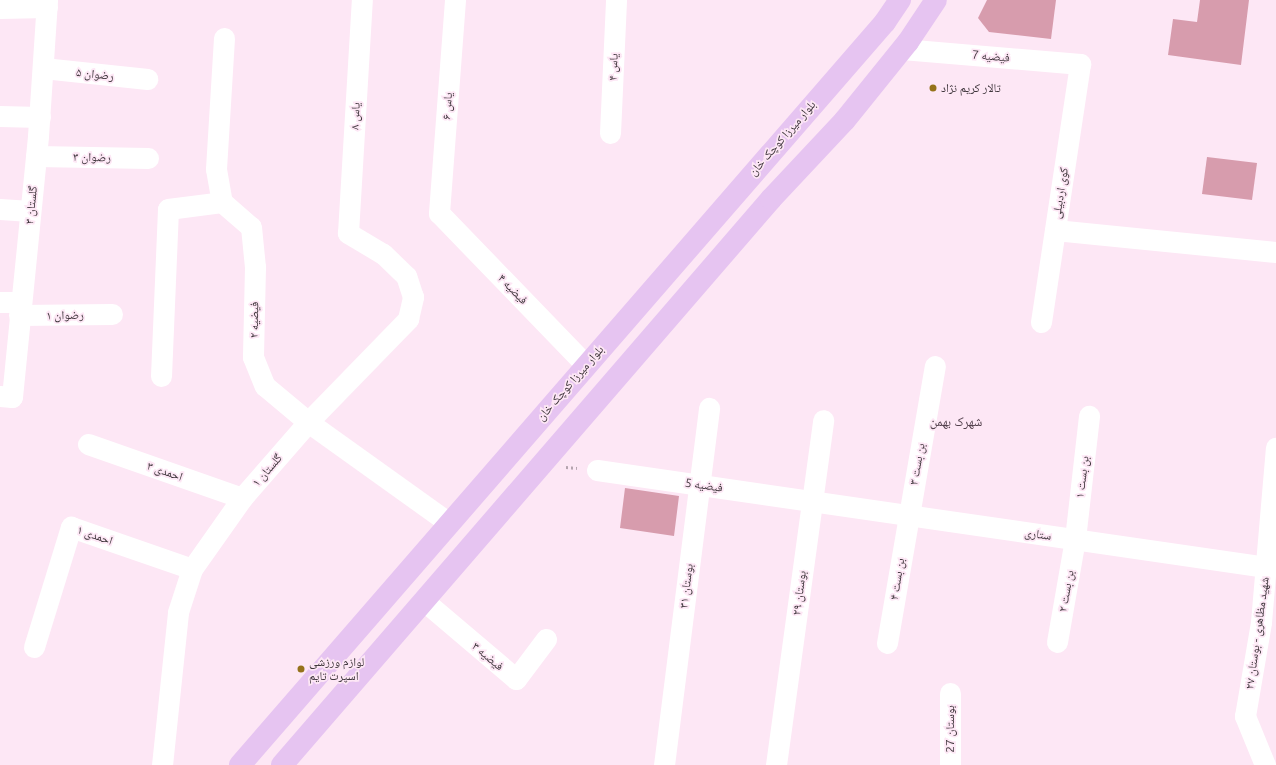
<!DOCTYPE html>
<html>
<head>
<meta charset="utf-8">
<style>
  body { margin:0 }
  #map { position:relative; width:1276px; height:765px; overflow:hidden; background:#fde7f5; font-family:Ubuntu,"Noto Naskh Arabic",sans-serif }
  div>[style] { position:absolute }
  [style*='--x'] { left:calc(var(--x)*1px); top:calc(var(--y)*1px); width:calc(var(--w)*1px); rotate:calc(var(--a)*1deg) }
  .building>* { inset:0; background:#d79cad }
  .path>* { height:2.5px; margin-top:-1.25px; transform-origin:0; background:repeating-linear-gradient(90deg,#b5a4af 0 2px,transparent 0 5px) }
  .street>* { height:21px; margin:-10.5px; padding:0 10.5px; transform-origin:10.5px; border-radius:10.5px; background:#fff }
  .primary>* { height:22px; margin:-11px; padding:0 11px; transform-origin:11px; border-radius:11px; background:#e6c4f1 }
  .dots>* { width:11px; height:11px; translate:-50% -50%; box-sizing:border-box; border:2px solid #fde7f5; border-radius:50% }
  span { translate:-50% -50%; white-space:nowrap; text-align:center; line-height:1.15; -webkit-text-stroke:3.5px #fde7f5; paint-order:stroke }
  .street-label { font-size:12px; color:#3f363c }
  .poi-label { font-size:12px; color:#3f363c }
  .left { translate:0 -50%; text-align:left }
  .neighbourhood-label { font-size:13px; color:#53414d }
</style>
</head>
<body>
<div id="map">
  <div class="building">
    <div style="clip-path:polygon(987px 0,1056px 0,1051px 39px,989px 32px,978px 18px)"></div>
    <div style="clip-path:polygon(1200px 0,1249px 0,1241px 65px,1168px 55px,1173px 19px,1197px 22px)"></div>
    <div style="clip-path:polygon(1207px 157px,1257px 163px,1252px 200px,1202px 194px)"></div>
    <div style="clip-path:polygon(625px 488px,679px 496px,674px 536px,620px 528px)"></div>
  </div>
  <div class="path">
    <div style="--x:566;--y:467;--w:11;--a:5"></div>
  </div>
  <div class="street">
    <div style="--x:455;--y:0;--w:214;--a:94.3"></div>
    <div style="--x:439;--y:213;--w:211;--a:46"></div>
    <div style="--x:0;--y:8;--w:47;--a:-1.2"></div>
    <div style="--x:224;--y:38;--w:131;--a:93.5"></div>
    <div style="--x:216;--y:169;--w:34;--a:80"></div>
    <div style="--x:222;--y:202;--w:38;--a:41"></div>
    <div style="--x:251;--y:227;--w:40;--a:84.3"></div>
    <div style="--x:255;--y:267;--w:90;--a:91.3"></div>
    <div style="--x:253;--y:357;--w:31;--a:68"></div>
    <div style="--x:265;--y:386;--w:56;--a:39.9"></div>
    <div style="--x:308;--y:422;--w:173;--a:35.6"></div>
    <div style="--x:902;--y:49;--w:179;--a:4.8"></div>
    <div style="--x:1080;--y:64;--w:261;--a:98.6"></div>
    <div style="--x:43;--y:68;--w:105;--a:6"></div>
    <div style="--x:0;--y:116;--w:40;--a:1.4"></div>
    <div style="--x:610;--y:133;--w:133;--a:-87.4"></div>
    <div style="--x:36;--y:156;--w:112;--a:1"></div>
    <div style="--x:0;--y:209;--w:30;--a:4"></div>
    <div style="--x:1055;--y:230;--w:222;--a:5.7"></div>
    <div style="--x:0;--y:302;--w:20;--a:0"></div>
    <div style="--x:19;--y:315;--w:93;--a:-0.6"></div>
    <div style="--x:161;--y:376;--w:167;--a:-87.6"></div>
    <div style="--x:168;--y:209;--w:54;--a:-7.4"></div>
    <div style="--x:0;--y:396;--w:12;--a:5"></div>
    <div style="--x:12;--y:397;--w:262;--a:-84.3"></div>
    <div style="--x:38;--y:136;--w:136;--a:-86.2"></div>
    <div style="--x:88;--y:444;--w:163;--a:19.3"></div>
    <div style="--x:597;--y:470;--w:676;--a:8.25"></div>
    <div style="--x:423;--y:600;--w:122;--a:40.3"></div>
    <div style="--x:516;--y:679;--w:50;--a:-53.1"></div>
    <div style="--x:1057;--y:642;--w:105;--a:-80.1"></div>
    <div style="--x:1075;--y:539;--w:124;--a:-83.5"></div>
    <div style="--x:887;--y:643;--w:281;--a:-80.2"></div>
    <div style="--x:34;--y:647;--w:126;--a:-72.9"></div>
    <div style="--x:71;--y:527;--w:128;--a:19.1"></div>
    <div style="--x:162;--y:765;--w:154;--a:-84"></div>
    <div style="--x:178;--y:612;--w:45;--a:-72"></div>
    <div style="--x:192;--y:569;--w:87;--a:-54.8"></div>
    <div style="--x:242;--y:498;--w:101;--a:-49"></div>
    <div style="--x:308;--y:422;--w:144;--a:-45.8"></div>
    <div style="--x:408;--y:319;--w:23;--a:-77"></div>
    <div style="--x:413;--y:297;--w:22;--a:-108"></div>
    <div style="--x:406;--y:276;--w:32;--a:-136"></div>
    <div style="--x:383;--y:254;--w:41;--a:-149"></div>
    <div style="--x:348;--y:233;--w:233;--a:-86.6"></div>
    <div style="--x:664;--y:765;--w:360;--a:-82.8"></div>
    <div style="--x:776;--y:765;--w:348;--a:-82.2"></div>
    <div style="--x:950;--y:765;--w:72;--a:-90"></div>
    <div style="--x:1265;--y:765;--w:53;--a:-112.2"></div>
    <div style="--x:1245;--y:716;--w:95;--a:-80.3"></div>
    <div style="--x:1261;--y:622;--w:175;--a:-85.1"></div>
  </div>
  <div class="primary">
    <div style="--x:240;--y:765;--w:984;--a:-49.04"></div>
    <div style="--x:885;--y:22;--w:27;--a:-56"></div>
    <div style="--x:282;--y:765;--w:748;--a:-49.17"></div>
    <div style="--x:771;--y:199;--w:108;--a:-46.9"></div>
    <div style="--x:845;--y:120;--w:100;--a:-51.1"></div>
    <div style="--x:908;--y:42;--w:50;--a:-56.3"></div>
  </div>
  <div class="dots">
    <div style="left:933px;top:88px;background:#95721a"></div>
    <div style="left:301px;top:669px;background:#95721a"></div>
  </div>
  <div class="street-label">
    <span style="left:991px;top:56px;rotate:5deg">فیضیه 7</span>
    <span style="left:613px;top:67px;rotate:-87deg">یاس ۴</span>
    <span style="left:95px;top:74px;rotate:6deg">رضوان ۵</span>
    <span style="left:447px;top:106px;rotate:-86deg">یاس ۶</span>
    <span style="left:355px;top:116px;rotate:-87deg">یاس ۸</span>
    <span style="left:782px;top:138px;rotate:-49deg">بلوار میرزا کوچک خان</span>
    <span style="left:92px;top:157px;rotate:1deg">رضوان ۳</span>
    <span style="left:1060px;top:193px;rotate:-81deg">کوی اردبیلی</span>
    <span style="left:31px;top:205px;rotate:-84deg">گلستان ۳</span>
    <span style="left:513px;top:289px;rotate:46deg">فیضیه ۴</span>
    <span style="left:65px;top:315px;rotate:-1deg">رضوان ۱</span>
    <span style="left:254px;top:320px;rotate:-89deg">فیضیه ۲</span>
    <span style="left:570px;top:383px;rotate:-49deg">بلوار میرزا کوچک خان</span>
    <span style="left:917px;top:464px;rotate:-80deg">بن بست ۳</span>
    <span style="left:267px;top:470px;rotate:-49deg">گلستان ۱</span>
    <span style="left:165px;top:471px;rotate:19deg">احمدی ۳</span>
    <span style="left:1082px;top:477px;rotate:-83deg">۱ بن بست</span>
    <span style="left:704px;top:485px;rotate:8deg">فیضیه 5</span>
    <span style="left:1038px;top:534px;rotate:8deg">ستاری</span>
    <span style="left:95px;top:535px;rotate:19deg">احمدی ۱</span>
    <span style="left:897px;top:579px;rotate:-81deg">بن بست ۴</span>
    <span style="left:686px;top:586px;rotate:-83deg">بوستان ۳۱</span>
    <span style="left:1066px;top:591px;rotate:-80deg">بن بست ۲</span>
    <span style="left:799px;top:593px;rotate:-83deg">بوستان ۲۹</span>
    <span style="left:1257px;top:633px;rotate:-82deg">شهید مظاهری - بوستان ۲۷</span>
    <span style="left:488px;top:656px;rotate:40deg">فیضیه ۳</span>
    <span style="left:950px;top:729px;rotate:-90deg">بوستان 27</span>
  </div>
  <div class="poi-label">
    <span class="left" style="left:941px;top:88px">تالار کریم نژاد</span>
    <span class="left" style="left:309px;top:669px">لوازم ورزشی<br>اسپرت تایم</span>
  </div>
  <div class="neighbourhood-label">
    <span style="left:956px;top:421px">شهرک بهمن</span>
  </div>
</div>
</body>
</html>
